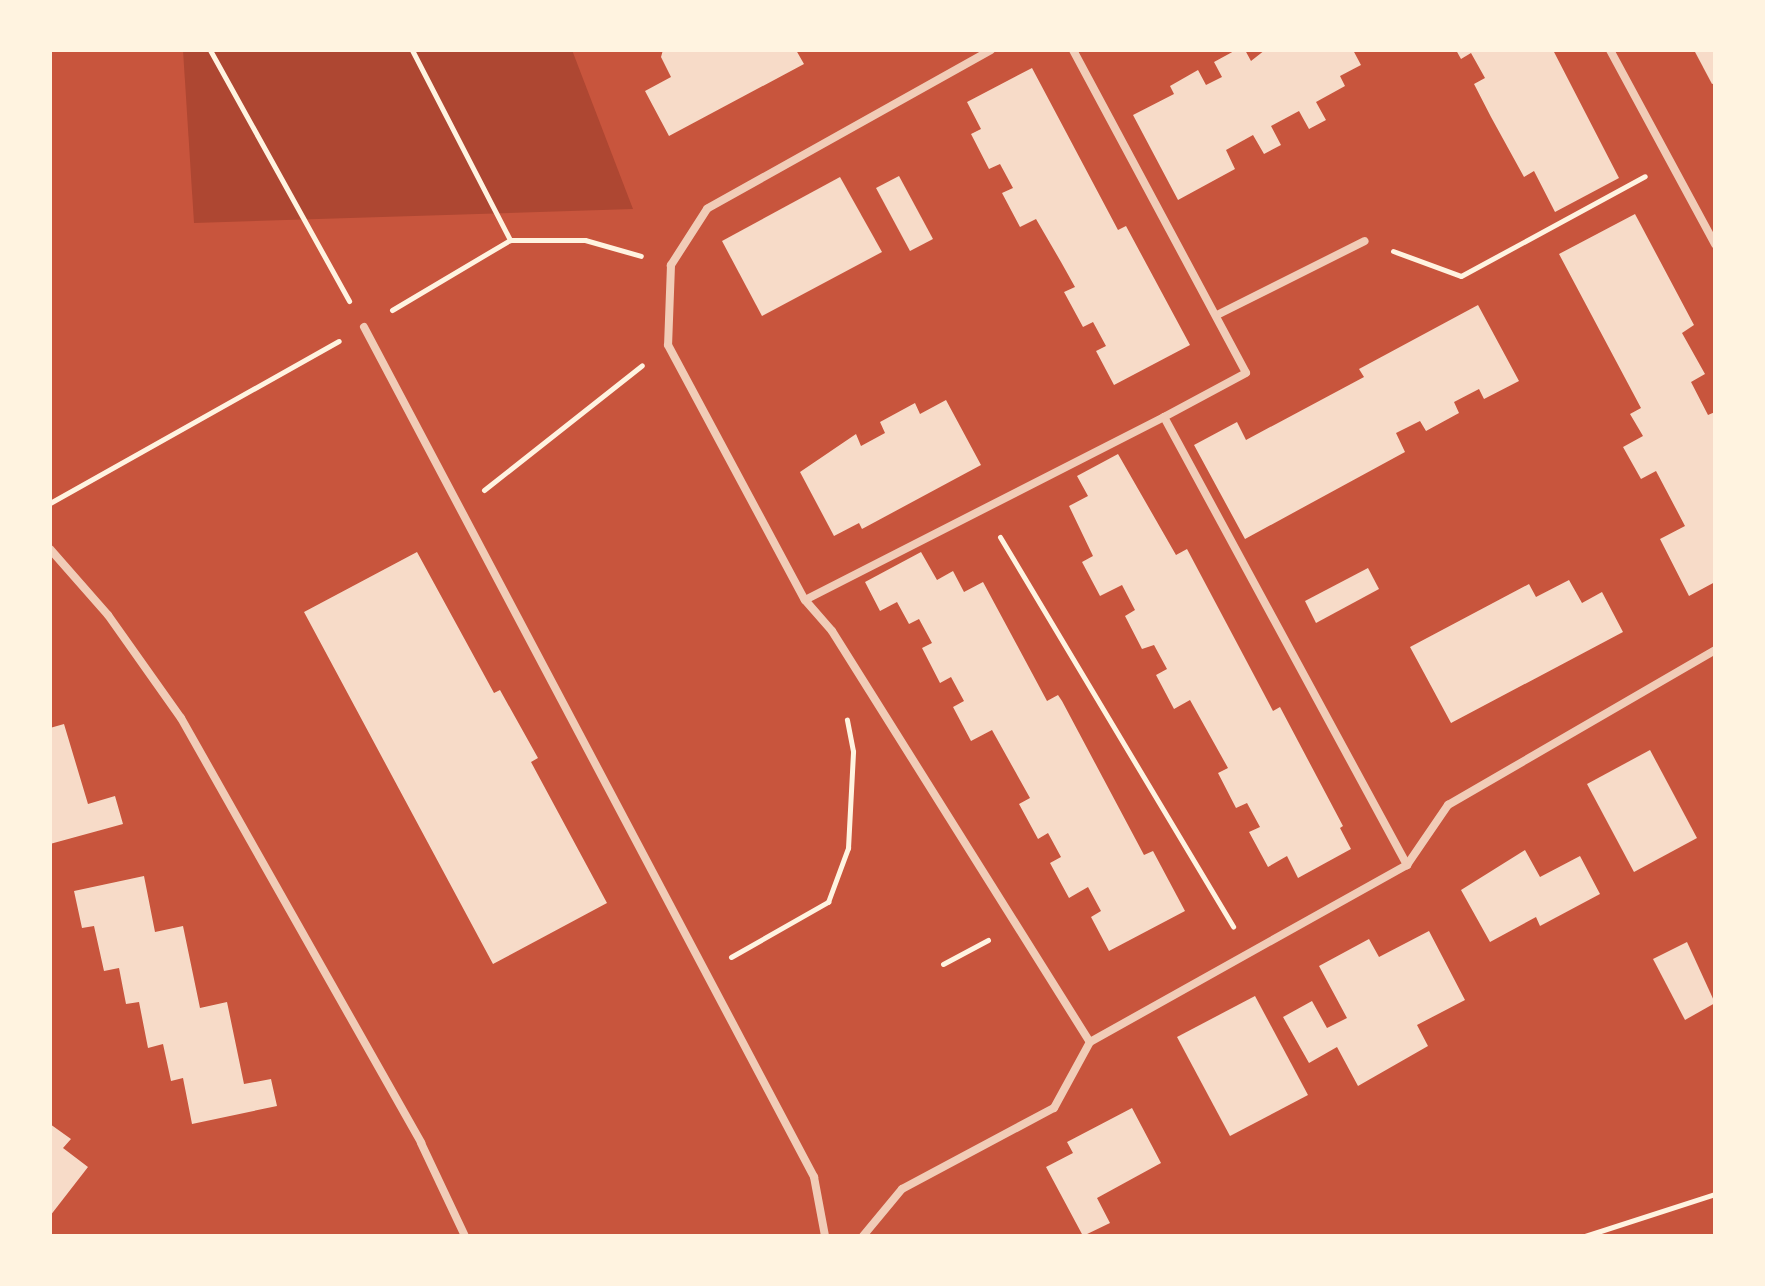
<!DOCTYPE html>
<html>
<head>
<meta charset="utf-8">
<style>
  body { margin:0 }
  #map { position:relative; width:1765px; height:1286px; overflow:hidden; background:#c8553d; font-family:Inter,sans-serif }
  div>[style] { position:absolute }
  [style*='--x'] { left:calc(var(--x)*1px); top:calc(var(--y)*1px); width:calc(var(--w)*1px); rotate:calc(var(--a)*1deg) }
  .green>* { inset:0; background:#ae4732 }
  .building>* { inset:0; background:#f7dbc8 }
  .path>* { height:5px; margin:-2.5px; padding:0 2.5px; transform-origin:2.5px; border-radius:2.5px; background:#fff3e0 }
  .minor>* { height:8px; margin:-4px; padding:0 4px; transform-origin:4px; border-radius:4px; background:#f1ccb7 }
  span { translate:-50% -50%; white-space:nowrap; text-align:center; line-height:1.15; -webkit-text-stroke:6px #fff3e0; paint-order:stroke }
  .frame { position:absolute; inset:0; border:52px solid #fff3e0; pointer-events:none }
</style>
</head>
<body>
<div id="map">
  <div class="green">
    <div style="clip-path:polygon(183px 50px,572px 50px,633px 209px,194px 223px)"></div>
  </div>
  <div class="building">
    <div style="clip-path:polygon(663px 50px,796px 50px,804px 64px,669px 136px,645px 91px,671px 77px,661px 57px)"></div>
    <div style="clip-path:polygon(1236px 50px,1245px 50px,1251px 61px,1265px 50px,1353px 50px,1361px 65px,1340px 76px,1345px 86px,1316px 102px,1326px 120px,1309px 129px,1299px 111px,1271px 126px,1281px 145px,1264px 154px,1253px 135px,1226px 150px,1235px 169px,1178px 200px,1133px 115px,1174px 94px,1170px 86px,1198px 70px,1206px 85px,1222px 77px,1214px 62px)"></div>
    <div style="clip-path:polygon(1456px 50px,1553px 50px,1619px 178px,1555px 212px,1534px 171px,1524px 177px,1491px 117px,1474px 84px,1485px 78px,1471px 53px,1461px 59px)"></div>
    <div style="clip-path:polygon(1694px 50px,1715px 50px,1715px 83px,1712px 84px)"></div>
    <div style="clip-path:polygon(1032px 68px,1118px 230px,1126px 226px,1190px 345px,1114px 385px,1096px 351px,1106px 346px,1093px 322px,1083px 327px,1064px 292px,1075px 287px,1061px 262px,1036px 219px,1020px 227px,1002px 193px,1013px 188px,1000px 164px,989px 169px,971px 134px,981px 129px,967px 102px)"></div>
    <div style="clip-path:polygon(899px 176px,933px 239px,910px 251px,876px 188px)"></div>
    <div style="clip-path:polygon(840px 177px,882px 252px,762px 316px,722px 241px)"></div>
    <div style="clip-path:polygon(1635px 214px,1694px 325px,1682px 333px,1705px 374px,1691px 382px,1708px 415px,1715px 412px,1715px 582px,1689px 596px,1660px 539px,1685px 526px,1656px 471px,1641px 479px,1623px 447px,1643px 436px,1630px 414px,1641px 408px,1559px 254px)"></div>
    <div style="clip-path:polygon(1478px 305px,1519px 381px,1484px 399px,1479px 389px,1454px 402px,1459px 413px,1426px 431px,1420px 421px,1396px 433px,1405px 452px,1245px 539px,1194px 445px,1237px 422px,1246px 440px,1364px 377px,1359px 369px)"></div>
    <div style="clip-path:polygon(946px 400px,981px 465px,862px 529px,859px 523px,834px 536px,800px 472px,856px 434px,861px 446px,885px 433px,880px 422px,915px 403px,920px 414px)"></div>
    <div style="clip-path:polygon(1118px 454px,1176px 555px,1187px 549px,1273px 711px,1280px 707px,1343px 826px,1340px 828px,1351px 849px,1298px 878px,1287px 856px,1268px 867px,1249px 832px,1260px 827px,1247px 803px,1236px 808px,1218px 773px,1228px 768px,1190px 700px,1174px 709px,1156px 675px,1167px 669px,1154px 645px,1142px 649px,1125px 616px,1135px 610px,1122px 585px,1100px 596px,1082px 562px,1093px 556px,1069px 506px,1088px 496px,1077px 476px)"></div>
    <div style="clip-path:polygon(417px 552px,494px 693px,500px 690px,538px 758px,531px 762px,607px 903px,493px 964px,304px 612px)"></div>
    <div style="clip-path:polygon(921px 552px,937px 580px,953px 571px,964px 592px,983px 582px,1047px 701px,1058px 695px,1062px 701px,1144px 855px,1153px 851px,1185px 911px,1109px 951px,1091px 917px,1101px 911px,1088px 887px,1069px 898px,1050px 863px,1061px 857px,1048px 833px,1038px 839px,1019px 804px,1030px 798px,992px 730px,971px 741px,953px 707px,964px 701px,951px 677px,940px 683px,922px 648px,932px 643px,919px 619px,909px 624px,897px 602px,880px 611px,865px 582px)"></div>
    <div style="clip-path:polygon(1368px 568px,1379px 589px,1316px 623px,1305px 601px)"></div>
    <div style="clip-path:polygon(1569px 580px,1582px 603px,1602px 592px,1623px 632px,1451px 723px,1410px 647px,1529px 584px,1536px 597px)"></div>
    <div style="clip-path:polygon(64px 724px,88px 804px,115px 796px,123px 824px,50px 844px,50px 728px)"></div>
    <div style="clip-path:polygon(1650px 750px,1697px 838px,1634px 872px,1587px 784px)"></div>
    <div style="clip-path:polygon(1525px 850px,1540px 877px,1580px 856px,1600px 894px,1540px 926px,1536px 917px,1490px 942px,1461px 890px)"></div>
    <div style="clip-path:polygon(144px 876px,155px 932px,183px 926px,200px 1008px,227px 1002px,244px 1084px,271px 1079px,277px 1106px,192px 1124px,183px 1078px,171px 1081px,163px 1044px,148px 1048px,139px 1002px,126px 1004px,119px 968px,104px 971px,94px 926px,82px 928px,74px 891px)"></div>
    <div style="clip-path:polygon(1429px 931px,1465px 1000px,1417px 1025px,1428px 1046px,1358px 1086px,1337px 1047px,1309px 1063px,1283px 1017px,1312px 1001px,1327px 1028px,1347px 1018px,1319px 966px,1369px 939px,1379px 957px)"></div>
    <div style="clip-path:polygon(1687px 942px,1715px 1003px,1685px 1020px,1653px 959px)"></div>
    <div style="clip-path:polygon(1255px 996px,1308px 1095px,1230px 1136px,1177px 1037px)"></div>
    <div style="clip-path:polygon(1132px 1108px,1161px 1163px,1097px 1198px,1110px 1223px,1083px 1236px,1046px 1167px,1073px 1153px,1067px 1142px)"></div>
    <div style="clip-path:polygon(50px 1124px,71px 1139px,63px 1148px,88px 1167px,50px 1216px)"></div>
  </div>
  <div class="path">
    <div style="--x:210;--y:50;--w:287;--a:61"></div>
    <div style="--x:412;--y:50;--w:214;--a:62.7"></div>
    <div style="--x:1393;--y:251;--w:72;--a:20.2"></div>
    <div style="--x:1461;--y:276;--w:209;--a:-28.5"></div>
    <div style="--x:392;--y:310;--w:137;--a:-30.7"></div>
    <div style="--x:510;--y:240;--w:75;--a:0"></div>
    <div style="--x:585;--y:240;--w:58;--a:15.9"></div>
    <div style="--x:484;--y:490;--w:201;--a:-38.3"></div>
    <div style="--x:50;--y:503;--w:331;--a:-29.3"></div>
    <div style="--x:1000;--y:537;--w:454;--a:59.1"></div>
    <div style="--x:731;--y:957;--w:112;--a:-29.6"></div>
    <div style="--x:828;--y:902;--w:58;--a:-69.7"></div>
    <div style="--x:848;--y:848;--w:97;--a:-87"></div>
    <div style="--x:853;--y:751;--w:32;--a:-101"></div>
    <div style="--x:943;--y:964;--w:51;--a:-28.1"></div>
    <div style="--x:1585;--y:1236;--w:137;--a:-17.9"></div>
  </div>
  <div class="minor">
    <div style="--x:991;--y:50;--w:325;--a:150.8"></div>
    <div style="--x:707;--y:209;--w:67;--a:122.7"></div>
    <div style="--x:671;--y:265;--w:80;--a:92.1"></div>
    <div style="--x:668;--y:345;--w:289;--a:61.8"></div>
    <div style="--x:805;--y:600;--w:41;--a:48.9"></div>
    <div style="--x:832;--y:631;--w:485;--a:57.9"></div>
    <div style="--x:1073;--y:50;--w:366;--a:61.8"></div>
    <div style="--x:1246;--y:373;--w:93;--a:151.8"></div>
    <div style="--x:1164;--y:417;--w:510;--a:61.52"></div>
    <div style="--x:1610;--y:50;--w:221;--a:61.6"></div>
    <div style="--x:1217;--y:315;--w:165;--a:-26.6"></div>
    <div style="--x:364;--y:327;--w:962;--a:62.1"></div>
    <div style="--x:814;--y:1177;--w:60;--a:79.4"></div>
    <div style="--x:50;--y:549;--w:88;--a:48.7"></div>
    <div style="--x:108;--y:615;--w:126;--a:54.7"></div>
    <div style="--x:181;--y:718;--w:488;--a:60.5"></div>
    <div style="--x:421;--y:1143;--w:103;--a:64.7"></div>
    <div style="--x:805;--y:600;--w:403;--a:-27"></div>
    <div style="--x:863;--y:1236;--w:61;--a:-50.3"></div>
    <div style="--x:902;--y:1189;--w:172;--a:-28.1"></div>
    <div style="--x:1054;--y:1108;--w:75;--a:-61.4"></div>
    <div style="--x:1090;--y:1042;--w:363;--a:-29.2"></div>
    <div style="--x:1407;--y:865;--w:73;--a:-55.7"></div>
    <div style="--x:1448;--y:805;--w:309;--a:-30.1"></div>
  </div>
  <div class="frame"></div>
</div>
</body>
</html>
